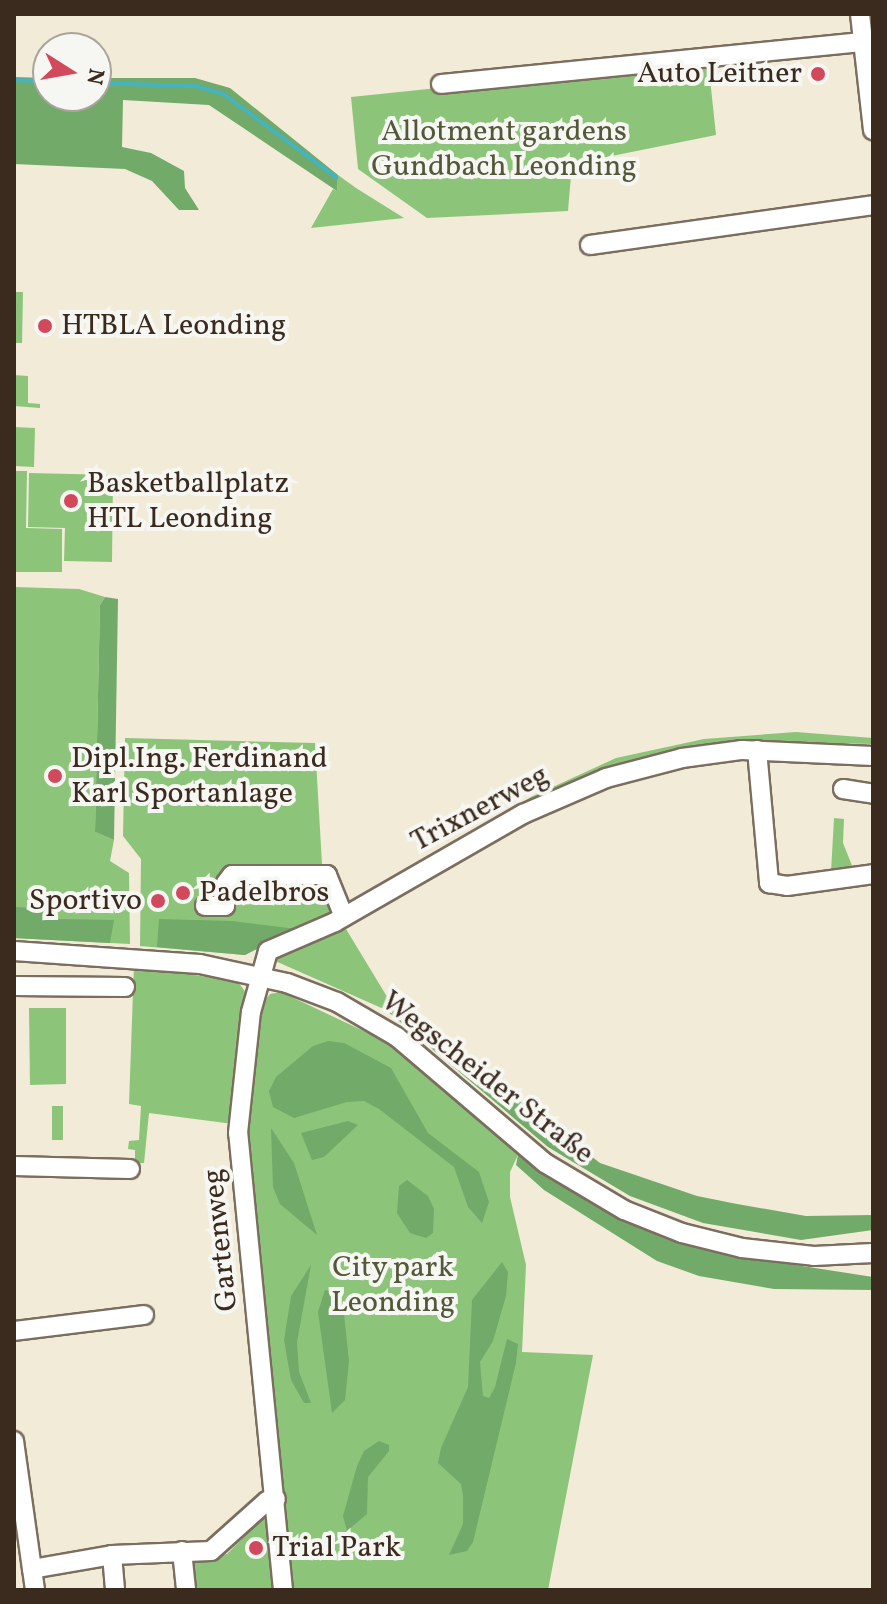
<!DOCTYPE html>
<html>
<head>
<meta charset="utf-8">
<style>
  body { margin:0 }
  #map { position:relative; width:887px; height:1604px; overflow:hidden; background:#f1ebd8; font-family:Vollkorn,serif }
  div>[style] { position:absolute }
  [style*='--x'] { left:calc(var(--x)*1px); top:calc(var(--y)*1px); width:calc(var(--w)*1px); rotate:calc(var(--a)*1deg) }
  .green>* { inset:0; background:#8cc579 }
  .forest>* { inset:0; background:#71aa69 }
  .stream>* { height:4px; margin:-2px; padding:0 2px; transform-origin:2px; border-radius:2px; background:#45b3c0 }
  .roads { filter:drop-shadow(2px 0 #7b6e5f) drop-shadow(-2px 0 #7b6e5f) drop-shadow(0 2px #7b6e5f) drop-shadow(0 -2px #7b6e5f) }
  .minor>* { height:18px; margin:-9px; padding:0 9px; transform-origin:9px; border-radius:9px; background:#fff }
  .dots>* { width:22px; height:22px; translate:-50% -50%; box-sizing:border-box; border:4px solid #f6f6f2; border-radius:50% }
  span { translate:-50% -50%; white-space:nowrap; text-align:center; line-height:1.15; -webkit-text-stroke:8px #f6f6f2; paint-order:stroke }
  .poi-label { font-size:30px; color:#3b2a1e }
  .right { translate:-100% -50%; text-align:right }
  .left { translate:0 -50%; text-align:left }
  .park-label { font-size:30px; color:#535839 }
  .street-label { font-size:30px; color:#3b2a1e }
  .frame { position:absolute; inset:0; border:16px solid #3b2a1e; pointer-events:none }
  .north { position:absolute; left:32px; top:32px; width:80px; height:80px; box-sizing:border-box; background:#f6f6f2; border:2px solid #aba49d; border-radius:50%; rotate:101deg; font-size:22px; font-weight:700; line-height:32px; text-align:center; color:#3b2a1e }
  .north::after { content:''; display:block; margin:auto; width:28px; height:36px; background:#d1495b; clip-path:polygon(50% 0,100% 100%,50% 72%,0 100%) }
</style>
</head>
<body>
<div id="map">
  <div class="green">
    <div style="clip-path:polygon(708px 60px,716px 135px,572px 164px,568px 211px,427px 218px,358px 169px,351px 97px)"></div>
    <div style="clip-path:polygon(338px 175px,356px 188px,404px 218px,311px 228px,333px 189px,337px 191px)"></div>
    <div style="clip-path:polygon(14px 292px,23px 292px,22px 343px,14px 343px)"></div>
    <div style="clip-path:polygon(14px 375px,28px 376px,28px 403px,40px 404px,40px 408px,14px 406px)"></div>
    <div style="clip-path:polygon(14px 427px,35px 428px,34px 467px,14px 466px)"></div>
    <div style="clip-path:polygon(14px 471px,27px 471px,26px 528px,62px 529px,62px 572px,14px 572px)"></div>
    <div style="clip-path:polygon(29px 473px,113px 475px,112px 562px,64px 561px,65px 528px,28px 527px)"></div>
    <div style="clip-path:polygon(14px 587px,79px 589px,105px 597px,100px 605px,95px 832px,114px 840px,110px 861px,129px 873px,130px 944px,14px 938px)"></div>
    <div style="clip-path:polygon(796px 732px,873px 738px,873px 744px,759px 742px,656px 757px,423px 863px,531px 797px,616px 758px,704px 739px)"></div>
    <div style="clip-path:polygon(125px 738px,315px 743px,323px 881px,334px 915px,279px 935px,245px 955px,140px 946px,141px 859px,123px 836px)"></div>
    <div style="clip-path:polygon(834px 818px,844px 819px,843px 843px,853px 868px,831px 872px)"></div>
    <div style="clip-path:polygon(346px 929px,389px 1000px,386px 1010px,273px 960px,274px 955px)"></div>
    <div style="clip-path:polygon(134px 965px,238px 982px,247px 994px,233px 1124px,149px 1113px,144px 1163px,135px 1163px,135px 1150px,128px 1149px,129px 1141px,139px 1140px,141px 1106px,129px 1104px)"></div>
    <div style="clip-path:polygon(281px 992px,389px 1043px,518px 1155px,510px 1172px,510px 1197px,526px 1265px,522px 1352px,593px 1355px,548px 1590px,289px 1590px,242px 1122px,257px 1010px,270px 994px)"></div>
    <div style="clip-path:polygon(29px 1008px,66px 1008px,66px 1084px,30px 1085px)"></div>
    <div style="clip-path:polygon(52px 1106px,63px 1106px,63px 1140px,52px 1140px)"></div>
    <div style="clip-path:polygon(267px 1514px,281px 1590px,189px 1590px,186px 1562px,227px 1554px)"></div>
  </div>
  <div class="forest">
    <div style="clip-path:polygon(14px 77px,48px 78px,48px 96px,96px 96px,96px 78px,195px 78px,230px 88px,338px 175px,337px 191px,209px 105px,123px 100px,122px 147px,151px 153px,184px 171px,185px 188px,199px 210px,179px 210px,152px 181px,125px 169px,14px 164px)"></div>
    <div style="clip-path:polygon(105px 597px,118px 599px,114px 840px,95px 832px,100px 605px)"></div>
    <div style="clip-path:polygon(14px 907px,56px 909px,57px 919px,114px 920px,110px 943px,14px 938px)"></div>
    <div style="clip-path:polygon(159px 919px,232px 921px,296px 929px,245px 955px,157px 947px)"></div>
    <div style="clip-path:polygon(389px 1001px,600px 1163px,697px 1196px,737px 1204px,806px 1216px,873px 1215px,873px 1230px,801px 1240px,703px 1223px,630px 1196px,548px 1147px,386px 1010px)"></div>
    <div style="clip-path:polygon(328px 1041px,344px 1043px,391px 1068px,428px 1133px,479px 1172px,489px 1202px,482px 1223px,468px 1207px,454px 1167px,379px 1109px,364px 1101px,347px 1102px,294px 1118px,273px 1107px,269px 1091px,276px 1077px,313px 1046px)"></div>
    <div style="clip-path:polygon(348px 1121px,358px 1125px,324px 1157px,312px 1160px,301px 1133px)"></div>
    <div style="clip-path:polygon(271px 1128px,294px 1163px,317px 1235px,280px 1204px,273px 1187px)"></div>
    <div style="clip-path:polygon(518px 1155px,595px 1205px,677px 1241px,731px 1255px,873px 1277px,873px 1290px,774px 1289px,699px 1276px,657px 1261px,544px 1190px,516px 1165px)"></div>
    <div style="clip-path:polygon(407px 1180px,428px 1196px,434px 1209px,433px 1233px,426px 1238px,410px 1233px,397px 1213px,399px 1186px)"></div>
    <div style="clip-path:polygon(502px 1262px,508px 1272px,506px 1296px,493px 1341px,480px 1362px,483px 1396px,489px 1398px,495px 1387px,507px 1339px,518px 1344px,516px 1363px,473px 1542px,467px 1551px,449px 1555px,463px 1524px,463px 1496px,461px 1484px,438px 1463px,441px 1448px,468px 1387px,472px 1300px)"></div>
    <div style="clip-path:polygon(311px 1265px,297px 1342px,299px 1372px,311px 1403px,304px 1403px,291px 1380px,284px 1340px,291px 1296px)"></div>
    <div style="clip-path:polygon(325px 1290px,335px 1291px,343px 1305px,349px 1361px,345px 1400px,332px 1413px,318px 1312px)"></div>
    <div style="clip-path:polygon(379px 1441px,389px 1445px,389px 1451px,368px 1477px,367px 1514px,347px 1531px,343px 1516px,357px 1466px,364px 1451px)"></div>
  </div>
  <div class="stream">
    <div style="--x:14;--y:80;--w:34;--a:2"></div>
    <div style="--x:96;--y:83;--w:99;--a:1.7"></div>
    <div style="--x:195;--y:86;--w:28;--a:15"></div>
    <div style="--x:222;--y:93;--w:142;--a:36.4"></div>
  </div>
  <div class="roads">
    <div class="minor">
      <div style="--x:860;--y:14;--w:117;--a:83.6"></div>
      <div style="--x:441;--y:84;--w:424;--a:-5.7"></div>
      <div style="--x:590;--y:245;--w:286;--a:-8"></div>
      <div style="--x:757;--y:750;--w:134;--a:84.8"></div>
      <div style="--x:769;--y:883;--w:18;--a:9"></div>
      <div style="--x:787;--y:886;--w:87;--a:-7.9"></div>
      <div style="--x:843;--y:789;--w:30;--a:9"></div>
      <div style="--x:205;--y:906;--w:20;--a:0"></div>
      <div style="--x:225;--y:906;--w:23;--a:-88"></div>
      <div style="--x:226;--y:883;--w:10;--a:-53"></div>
      <div style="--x:232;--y:875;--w:95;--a:0"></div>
      <div style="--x:327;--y:875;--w:45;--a:68"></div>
      <div style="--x:14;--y:951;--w:186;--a:4"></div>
      <div style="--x:200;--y:964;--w:89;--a:12.3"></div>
      <div style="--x:287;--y:983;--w:53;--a:20.8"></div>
      <div style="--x:337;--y:1002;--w:69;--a:30.3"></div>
      <div style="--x:397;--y:1037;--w:194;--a:40.4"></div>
      <div style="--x:545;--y:1163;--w:92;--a:30.7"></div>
      <div style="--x:624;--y:1210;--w:62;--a:21.6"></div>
      <div style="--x:682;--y:1233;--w:62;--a:14"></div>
      <div style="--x:742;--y:1248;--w:72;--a:6.3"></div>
      <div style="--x:814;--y:1256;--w:59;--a:-2.9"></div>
      <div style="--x:14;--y:986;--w:111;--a:0.5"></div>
      <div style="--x:14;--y:1166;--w:116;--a:1.5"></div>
      <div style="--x:14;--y:1331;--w:131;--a:-7"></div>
      <div style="--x:14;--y:1441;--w:129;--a:82"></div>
      <div style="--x:182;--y:1551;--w:39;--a:84"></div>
      <div style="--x:112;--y:1555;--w:35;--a:85"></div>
      <div style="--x:35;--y:1590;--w:21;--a:-98"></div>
      <div style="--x:32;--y:1569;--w:81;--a:-9.9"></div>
      <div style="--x:112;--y:1555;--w:99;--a:-2.3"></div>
      <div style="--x:211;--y:1551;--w:75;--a:-41.8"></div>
      <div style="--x:267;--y:1501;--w:9;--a:-13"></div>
      <div style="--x:283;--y:1590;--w:459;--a:-95.6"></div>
      <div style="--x:238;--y:1133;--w:122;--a:-83.9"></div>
      <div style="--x:251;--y:1012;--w:63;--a:-74.4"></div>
      <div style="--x:268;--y:951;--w:73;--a:-23.4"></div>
      <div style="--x:335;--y:922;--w:217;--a:-29.9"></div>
      <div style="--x:523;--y:814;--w:90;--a:-23.4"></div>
      <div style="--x:606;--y:778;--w:79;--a:-14.7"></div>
      <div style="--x:682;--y:758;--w:61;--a:-7.6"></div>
      <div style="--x:742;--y:750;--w:131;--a:2.6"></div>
    </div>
  </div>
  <div class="dots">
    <div style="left:818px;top:74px;background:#d1495b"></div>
    <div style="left:45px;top:326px;background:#d1495b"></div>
    <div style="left:71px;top:501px;background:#d1495b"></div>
    <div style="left:55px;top:776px;background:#d1495b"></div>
    <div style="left:183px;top:893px;background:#d1495b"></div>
    <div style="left:158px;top:901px;background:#d1495b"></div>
    <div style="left:256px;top:1548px;background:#d1495b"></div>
  </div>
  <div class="poi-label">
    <span class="right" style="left:802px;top:74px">Auto Leitner</span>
    <span class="left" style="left:61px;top:326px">HTBLA Leonding</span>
    <span class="left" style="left:87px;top:501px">Basketballplatz<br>HTL Leonding</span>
    <span class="left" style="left:71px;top:776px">Dipl.Ing. Ferdinand<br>Karl Sportanlage</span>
    <span class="left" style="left:199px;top:893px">Padelbros</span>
    <span class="right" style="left:142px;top:901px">Sportivo</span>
    <span class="left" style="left:272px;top:1548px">Trial Park</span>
  </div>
  <div class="park-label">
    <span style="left:504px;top:149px">Allotment gardens<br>Gundbach Leonding</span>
    <span style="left:393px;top:1285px">City park<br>Leonding</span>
  </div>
  <div class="street-label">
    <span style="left:480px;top:809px;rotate:-28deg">Trixnerweg</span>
    <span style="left:487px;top:1078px;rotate:38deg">Wegscheider Straße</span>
    <span style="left:221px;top:1240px;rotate:-96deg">Gartenweg</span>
  </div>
  <div class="frame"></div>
  <div class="north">N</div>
</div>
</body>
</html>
